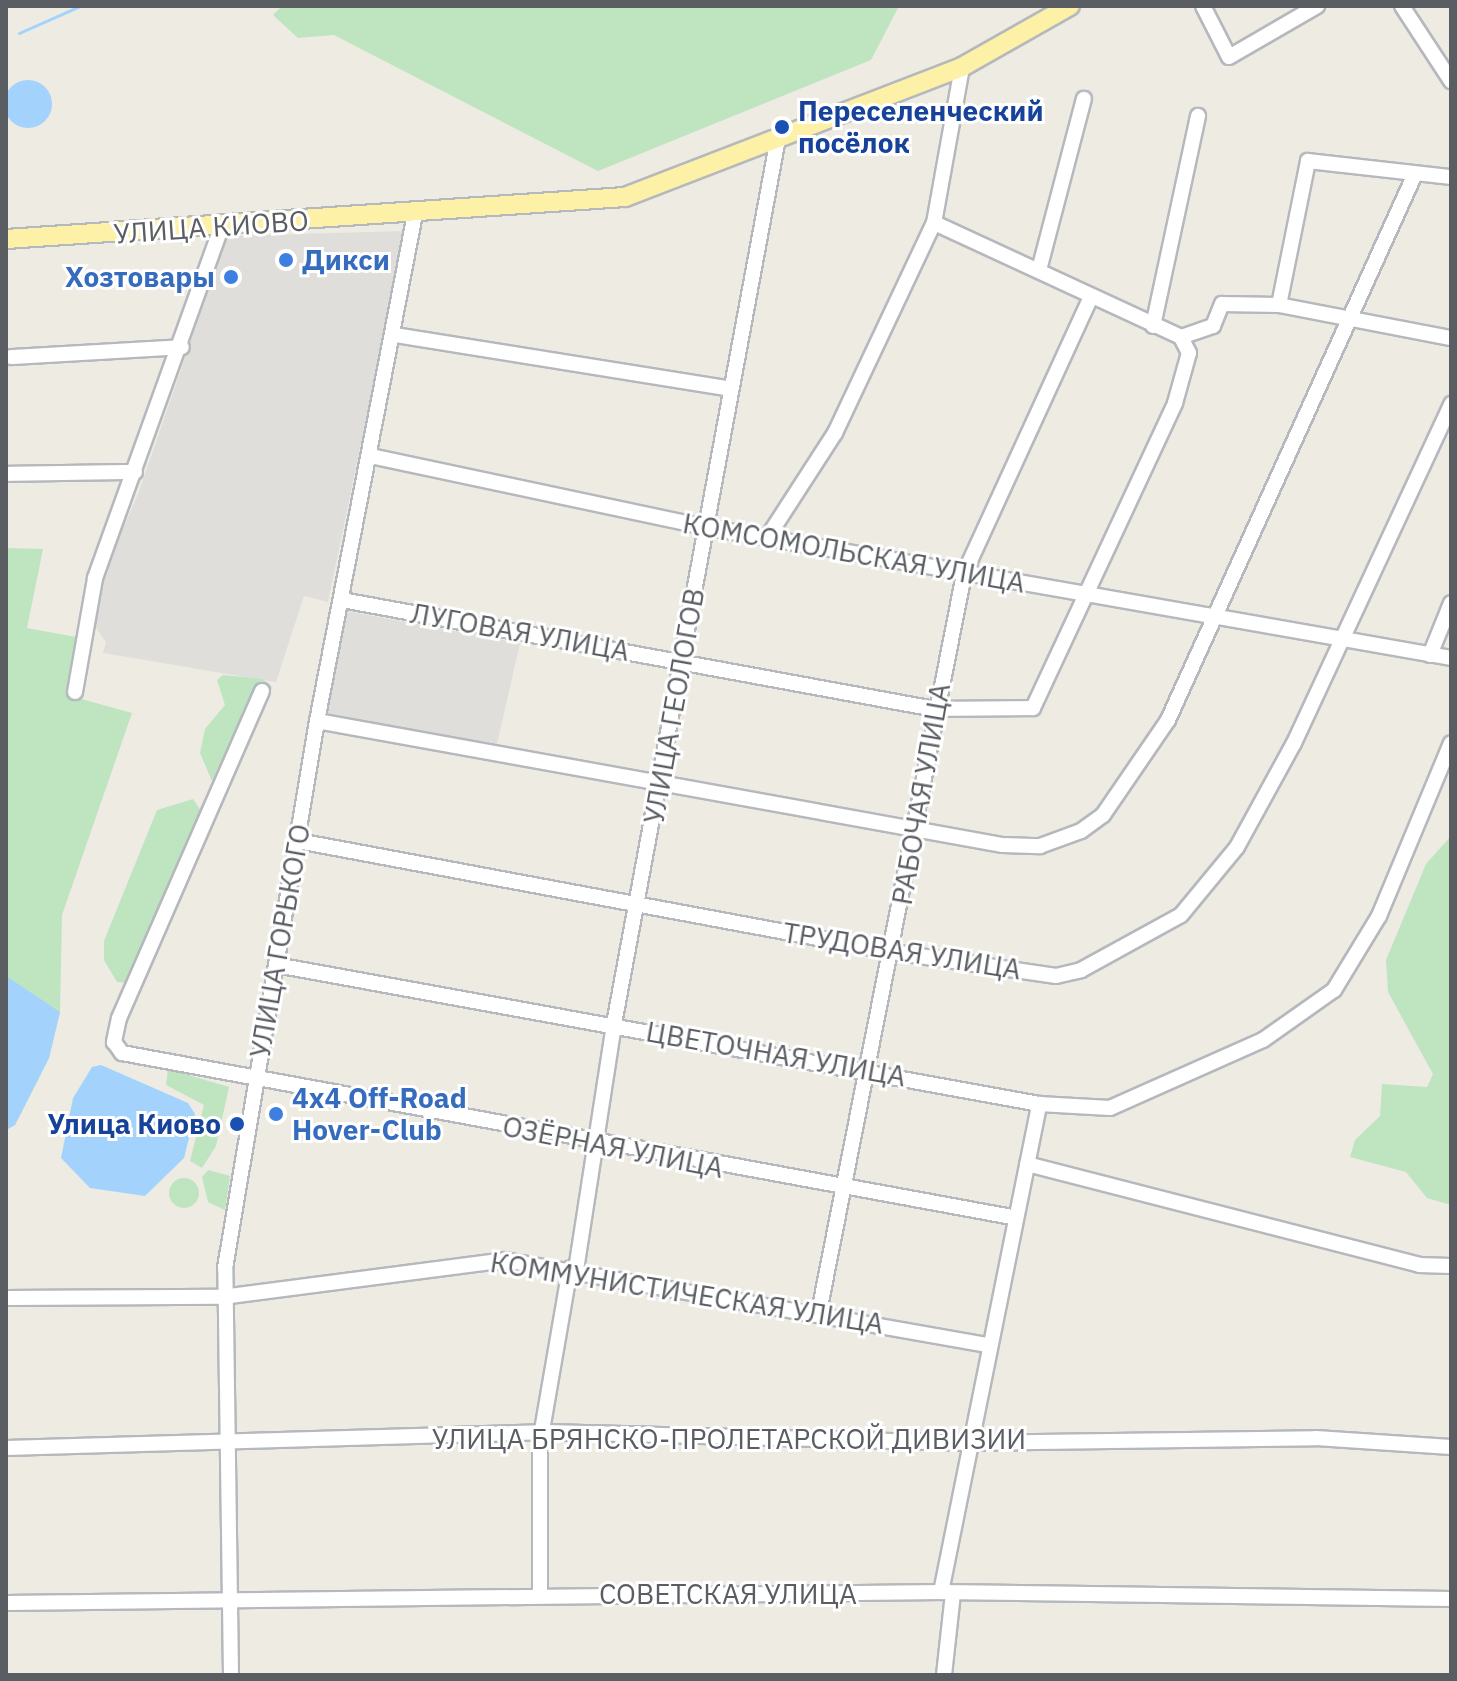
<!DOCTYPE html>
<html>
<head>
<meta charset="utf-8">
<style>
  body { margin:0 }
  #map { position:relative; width:1457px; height:1681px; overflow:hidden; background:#edebe2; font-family:"IBM Plex Sans",sans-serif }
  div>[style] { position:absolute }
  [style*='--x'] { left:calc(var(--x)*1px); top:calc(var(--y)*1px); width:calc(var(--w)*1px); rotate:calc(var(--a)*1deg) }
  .industrial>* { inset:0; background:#e0deda }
  .green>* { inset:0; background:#bfe4c0 }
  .round { border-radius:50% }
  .water>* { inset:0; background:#a3d3fd }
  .stream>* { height:3px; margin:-1.5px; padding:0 1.5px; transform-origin:1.5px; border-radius:1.5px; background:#a3d3fd }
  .roads { filter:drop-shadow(2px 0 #b5b8bc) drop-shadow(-2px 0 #b5b8bc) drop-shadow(0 2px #b5b8bc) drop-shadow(0 -2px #b5b8bc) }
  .minor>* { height:14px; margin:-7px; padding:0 7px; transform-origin:7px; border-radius:7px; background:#fff }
  .major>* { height:18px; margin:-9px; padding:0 9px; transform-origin:9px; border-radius:9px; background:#fdf1a7 }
  .dots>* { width:22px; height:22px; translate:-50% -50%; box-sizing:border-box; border:4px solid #fff; border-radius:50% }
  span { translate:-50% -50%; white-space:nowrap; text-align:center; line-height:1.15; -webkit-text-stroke:6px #fff; paint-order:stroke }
  .transit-label { font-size:28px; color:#164399; font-weight:700 }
  .left { translate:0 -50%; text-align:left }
  .right { translate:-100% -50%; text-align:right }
  .street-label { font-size:28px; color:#5a5e63 }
  .shop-label { font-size:28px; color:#366cbe; font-weight:700 }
  .frame { position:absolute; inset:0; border:8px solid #5a5e63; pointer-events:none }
</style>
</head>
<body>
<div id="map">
  <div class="industrial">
    <div style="clip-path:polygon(405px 231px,328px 602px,304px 596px,276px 682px,103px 653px,106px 642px,91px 621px,99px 583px,138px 494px,227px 236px)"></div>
    <div style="clip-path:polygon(346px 611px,520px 643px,497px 744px,326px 716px)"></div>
  </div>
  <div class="green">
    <div style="clip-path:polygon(282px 6px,899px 6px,871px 60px,598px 171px,334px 35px,298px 38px,273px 15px)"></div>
    <div style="clip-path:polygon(6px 548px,43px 549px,27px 628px,76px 637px,67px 695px,132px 713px,62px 915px,60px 1012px,49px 1058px,15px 1125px,6px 1130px)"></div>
    <div style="clip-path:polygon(223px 675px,263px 679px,272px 687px,270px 694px,251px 695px,212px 781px,200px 753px,205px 729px,225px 705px,217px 680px)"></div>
    <div style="clip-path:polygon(193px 799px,203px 814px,130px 983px,117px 982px,104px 960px,104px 941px,157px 810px)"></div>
    <div style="clip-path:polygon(1451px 836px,1451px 1205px,1427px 1198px,1406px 1172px,1350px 1157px,1355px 1140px,1380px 1116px,1382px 1084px,1427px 1087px,1433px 1074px,1388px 992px,1386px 960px,1426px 864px)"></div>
    <div style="clip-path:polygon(168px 1069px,229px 1087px,216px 1146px,202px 1168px,190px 1161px,204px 1105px,166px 1085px)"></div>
    <div style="clip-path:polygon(208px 1170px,230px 1176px,225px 1210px,208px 1202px,202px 1177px)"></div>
    <div class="round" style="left:169px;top:1178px;width:30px;height:30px"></div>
  </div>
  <div class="water">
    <div class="round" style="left:4px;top:80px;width:48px;height:48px"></div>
    <div style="clip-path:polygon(6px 976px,60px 1012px,49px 1058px,15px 1125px,6px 1130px)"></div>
    <div style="clip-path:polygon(101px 1065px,188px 1103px,195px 1114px,184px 1158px,145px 1196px,90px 1188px,61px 1158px,73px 1098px,92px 1067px)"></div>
  </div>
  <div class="stream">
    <div style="--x:19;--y:33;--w:67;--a:-23.9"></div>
  </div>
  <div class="roads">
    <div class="minor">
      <div style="--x:1203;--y:6;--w:57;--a:63"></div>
      <div style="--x:1229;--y:57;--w:102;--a:-30.1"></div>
      <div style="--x:1402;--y:6;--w:90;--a:56.8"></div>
      <div style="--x:1039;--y:270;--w:177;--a:-75.3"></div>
      <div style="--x:1279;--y:305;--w:147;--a:-78.6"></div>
      <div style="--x:1308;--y:161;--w:144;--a:6.4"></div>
      <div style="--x:1153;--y:326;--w:215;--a:-77.9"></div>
      <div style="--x:395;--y:335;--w:336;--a:9.1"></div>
      <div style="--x:1181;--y:337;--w:34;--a:-19"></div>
      <div style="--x:1213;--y:326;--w:24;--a:-68"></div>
      <div style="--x:1222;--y:304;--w:57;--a:1"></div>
      <div style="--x:1279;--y:305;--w:175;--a:10.9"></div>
      <div style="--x:11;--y:357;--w:171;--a:-3.3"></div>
      <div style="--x:371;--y:456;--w:341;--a:12"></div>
      <div style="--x:705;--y:527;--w:757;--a:9.96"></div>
      <div style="--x:6;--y:474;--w:129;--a:-0.9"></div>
      <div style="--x:767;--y:538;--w:125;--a:-57.1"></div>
      <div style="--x:835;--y:433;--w:232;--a:-64.8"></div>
      <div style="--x:934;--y:223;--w:158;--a:-79.8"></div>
      <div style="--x:342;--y:600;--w:603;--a:10.42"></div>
      <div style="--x:935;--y:709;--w:98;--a:-0.6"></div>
      <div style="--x:1033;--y:708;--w:336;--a:-65"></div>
      <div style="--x:1175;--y:403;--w:52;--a:-74.4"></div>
      <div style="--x:1189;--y:353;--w:18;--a:-117"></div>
      <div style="--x:1181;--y:337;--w:272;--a:-155.2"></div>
      <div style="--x:1430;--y:655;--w:56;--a:-68"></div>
      <div style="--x:262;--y:691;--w:357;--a:113.6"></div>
      <div style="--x:119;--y:1018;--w:25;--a:102"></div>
      <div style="--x:114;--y:1042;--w:14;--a:54"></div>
      <div style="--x:122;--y:1053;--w:905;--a:10.44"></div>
      <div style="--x:75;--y:692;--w:116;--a:-80"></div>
      <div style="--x:95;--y:578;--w:374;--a:-70.2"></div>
      <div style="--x:317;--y:721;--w:697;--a:10.25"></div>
      <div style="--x:1003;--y:845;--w:37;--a:2"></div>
      <div style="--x:1040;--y:846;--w:44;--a:-20.1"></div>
      <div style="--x:1081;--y:831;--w:27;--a:-36"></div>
      <div style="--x:1103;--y:815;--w:115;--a:-55.6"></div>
      <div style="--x:1168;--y:720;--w:599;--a:-65.66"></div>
      <div style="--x:298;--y:841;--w:604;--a:10.58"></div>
      <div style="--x:892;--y:952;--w:166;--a:8.3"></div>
      <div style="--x:1056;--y:976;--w:26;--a:-13"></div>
      <div style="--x:1081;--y:970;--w:114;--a:-28.8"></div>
      <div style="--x:1181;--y:915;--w:88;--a:-50.5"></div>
      <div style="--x:1237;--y:847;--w:119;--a:-61.3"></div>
      <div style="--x:1294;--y:743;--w:374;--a:-65.1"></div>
      <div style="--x:276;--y:965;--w:776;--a:10.32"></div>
      <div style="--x:1039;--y:1104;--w:71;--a:3.2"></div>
      <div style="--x:1110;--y:1108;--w:167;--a:-24"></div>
      <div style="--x:1263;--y:1040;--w:87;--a:-35.2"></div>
      <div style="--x:1334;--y:990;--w:87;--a:-58.7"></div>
      <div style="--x:1379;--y:916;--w:187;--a:-67.4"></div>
      <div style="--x:1027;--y:1164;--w:405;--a:14.4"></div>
      <div style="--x:1419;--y:1265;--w:32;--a:2"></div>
      <div style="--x:576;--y:1270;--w:249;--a:-81.2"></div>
      <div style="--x:614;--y:1024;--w:895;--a:-79.51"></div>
      <div style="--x:6;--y:1298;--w:216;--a:-0.3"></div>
      <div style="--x:222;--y:1297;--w:285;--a:-7.4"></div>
      <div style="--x:505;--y:1260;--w:489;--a:10"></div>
      <div style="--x:819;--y:1312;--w:752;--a:-78.88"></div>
      <div style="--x:964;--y:574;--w:302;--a:-65.4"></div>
      <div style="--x:6;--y:1448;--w:541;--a:-1.69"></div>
      <div style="--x:547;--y:1432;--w:422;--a:1.5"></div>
      <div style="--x:969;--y:1443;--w:347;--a:-0.8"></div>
      <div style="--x:1316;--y:1438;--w:135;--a:3.8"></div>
      <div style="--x:941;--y:1592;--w:498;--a:-78.6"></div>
      <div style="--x:540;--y:1595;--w:153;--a:-90"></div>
      <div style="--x:540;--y:1442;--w:176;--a:-80.2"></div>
      <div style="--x:6;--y:1603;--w:935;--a:-0.67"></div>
      <div style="--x:941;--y:1592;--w:510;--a:0.79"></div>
      <div style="--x:231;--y:1675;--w:407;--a:-90.8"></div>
      <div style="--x:225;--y:1268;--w:555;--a:-80.45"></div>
      <div style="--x:317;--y:721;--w:516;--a:-79.06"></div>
      <div style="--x:944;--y:1675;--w:82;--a:-83.7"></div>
    </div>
    <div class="major">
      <div style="--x:6;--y:239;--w:620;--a:-3.88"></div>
      <div style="--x:625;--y:197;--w:361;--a:-21.1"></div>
      <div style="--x:962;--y:67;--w:124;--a:-29.5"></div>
    </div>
  </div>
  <div class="dots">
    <div style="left:782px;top:127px;background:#1a4fb4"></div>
    <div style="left:286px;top:260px;background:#3f7fe0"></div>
    <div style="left:231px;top:277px;background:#3f7fe0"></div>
    <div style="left:276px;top:1114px;background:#3f7fe0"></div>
    <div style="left:237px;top:1124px;background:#1a4fb4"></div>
  </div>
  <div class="transit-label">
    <span class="left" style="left:798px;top:127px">Переселенческий<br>посёлок</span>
    <span class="right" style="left:221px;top:1124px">Улица Киово</span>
  </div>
  <div class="street-label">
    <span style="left:211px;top:227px;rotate:-4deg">УЛИЦА КИОВО</span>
    <span style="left:854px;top:553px;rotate:10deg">КОМСОМОЛЬСКАЯ УЛИЦА</span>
    <span style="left:520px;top:632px;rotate:10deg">ЛУГОВАЯ УЛИЦА</span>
    <span style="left:674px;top:706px;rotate:-80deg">УЛИЦА ГЕОЛОГОВ</span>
    <span style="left:921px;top:794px;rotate:-80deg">РАБОЧАЯ УЛИЦА</span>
    <span style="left:280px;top:941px;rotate:-80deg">УЛИЦА ГОРЬКОГО</span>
    <span style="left:902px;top:951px;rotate:9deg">ТРУДОВАЯ УЛИЦА</span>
    <span style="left:776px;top:1054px;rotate:10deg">ЦВЕТОЧНАЯ УЛИЦА</span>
    <span style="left:613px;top:1147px;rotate:11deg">ОЗЁРНАЯ УЛИЦА</span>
    <span style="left:687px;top:1293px;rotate:9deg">КОММУНИСТИЧЕСКАЯ УЛИЦА</span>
    <span style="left:729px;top:1439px">УЛИЦА БРЯНСКО-ПРОЛЕТАРСКОЙ ДИВИЗИИ</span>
    <span style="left:728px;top:1594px">СОВЕТСКАЯ УЛИЦА</span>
  </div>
  <div class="shop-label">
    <span class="left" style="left:302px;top:260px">Дикси</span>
    <span class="right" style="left:215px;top:277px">Хозтовары</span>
    <span class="left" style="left:292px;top:1114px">4x4 Off-Road<br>Hover-Club</span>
  </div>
  <div class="frame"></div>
</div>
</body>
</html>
